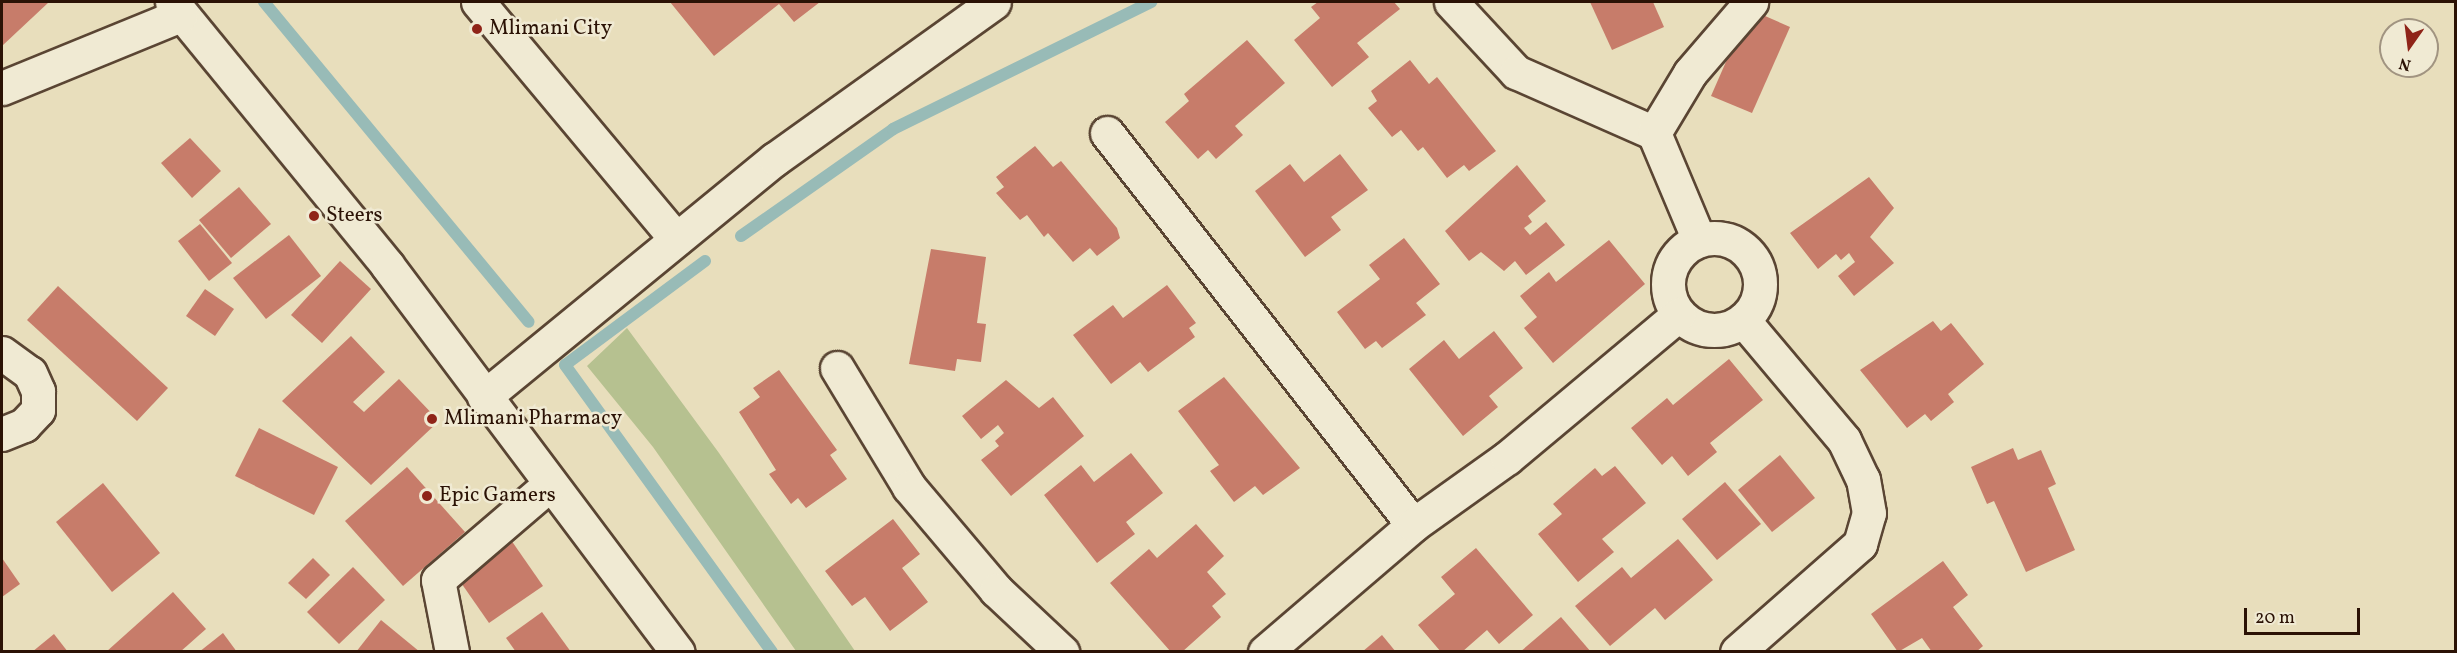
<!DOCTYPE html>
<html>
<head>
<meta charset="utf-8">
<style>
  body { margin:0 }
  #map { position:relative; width:2457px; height:653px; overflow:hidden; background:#e8debc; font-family:Vollkorn,serif }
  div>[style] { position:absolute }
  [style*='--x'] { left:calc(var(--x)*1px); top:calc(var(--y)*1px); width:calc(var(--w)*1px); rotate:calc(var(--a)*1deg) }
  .green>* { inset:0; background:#b6c190 }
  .stream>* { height:12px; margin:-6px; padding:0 6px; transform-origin:6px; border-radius:6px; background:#98bbb7 }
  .building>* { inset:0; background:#c77c6a }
  .roads { filter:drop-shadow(2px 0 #5a4533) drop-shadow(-2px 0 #5a4533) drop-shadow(0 2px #5a4533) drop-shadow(0 -2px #5a4533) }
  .minor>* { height:33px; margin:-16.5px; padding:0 16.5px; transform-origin:16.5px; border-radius:16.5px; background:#f0ead3 }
  .minor>.ring { margin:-16.5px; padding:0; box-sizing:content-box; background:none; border:33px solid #f0ead3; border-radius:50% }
  .dots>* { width:16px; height:16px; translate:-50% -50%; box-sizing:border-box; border:3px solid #f0ead3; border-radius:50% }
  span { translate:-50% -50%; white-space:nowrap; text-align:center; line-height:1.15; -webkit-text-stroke:5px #f0ead3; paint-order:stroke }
  .poi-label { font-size:21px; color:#2b1205 }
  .left { translate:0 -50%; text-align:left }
  .frame { position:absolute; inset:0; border:3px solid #2b1205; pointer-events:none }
  .north { position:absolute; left:2379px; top:18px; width:60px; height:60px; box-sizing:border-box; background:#f0ead3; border:2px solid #a19481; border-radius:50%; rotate:194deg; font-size:16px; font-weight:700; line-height:24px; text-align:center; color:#2b1205 }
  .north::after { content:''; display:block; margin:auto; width:21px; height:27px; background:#8f2418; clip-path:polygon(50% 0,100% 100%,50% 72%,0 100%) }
  .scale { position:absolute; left:2244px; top:608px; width:116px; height:27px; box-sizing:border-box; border:3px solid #2b1205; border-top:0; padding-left:8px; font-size:18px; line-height:21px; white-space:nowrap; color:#2b1205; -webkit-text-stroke:4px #f0ead3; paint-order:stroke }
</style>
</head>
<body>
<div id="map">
  <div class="green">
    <div style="clip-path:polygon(627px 328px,719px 453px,855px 651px,796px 651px,653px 447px,587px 366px)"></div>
  </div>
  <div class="stream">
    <div style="--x:264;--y:2;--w:415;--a:50.4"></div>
    <div style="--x:741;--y:236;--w:186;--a:-35.1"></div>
    <div style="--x:893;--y:129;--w:288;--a:-26.2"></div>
    <div style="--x:705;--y:261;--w:174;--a:143.4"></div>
    <div style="--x:565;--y:365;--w:354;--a:54.2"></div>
  </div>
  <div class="building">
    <div style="clip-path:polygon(2px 2px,49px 2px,2px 46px)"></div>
    <div style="clip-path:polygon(670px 2px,820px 2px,794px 22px,779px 4px,714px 56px)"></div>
    <div style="clip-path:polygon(1318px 2px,1394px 2px,1400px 9px,1357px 43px,1369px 57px,1332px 87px,1294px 40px,1320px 18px,1311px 7px)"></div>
    <div style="clip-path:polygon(1590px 2px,1653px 2px,1664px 27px,1612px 50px)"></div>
    <div style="clip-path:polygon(1749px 9px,1790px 27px,1752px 113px,1711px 96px)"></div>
    <div style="clip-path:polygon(1247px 40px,1285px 83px,1235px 126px,1243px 135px,1216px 159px,1208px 150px,1198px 159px,1165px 122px,1189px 101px,1184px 94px)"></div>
    <div style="clip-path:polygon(1410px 60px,1429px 84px,1437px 77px,1496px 151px,1469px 171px,1464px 165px,1447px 178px,1423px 147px,1418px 151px,1401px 130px,1392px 137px,1368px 108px,1377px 101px,1371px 91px)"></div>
    <div style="clip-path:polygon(190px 138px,221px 171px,192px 198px,161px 163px)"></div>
    <div style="clip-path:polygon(1035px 146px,1053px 167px,1061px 161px,1117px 228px,1120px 238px,1097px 256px,1090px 248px,1073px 262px,1048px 233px,1044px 237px,1027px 215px,1020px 220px,996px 193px,1004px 187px,996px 177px)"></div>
    <div style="clip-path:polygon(1340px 154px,1368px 190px,1331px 217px,1341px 230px,1305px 257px,1255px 191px,1290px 164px,1304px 182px)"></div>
    <div style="clip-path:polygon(1517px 165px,1546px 201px,1528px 216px,1532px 222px,1524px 228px,1530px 235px,1546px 222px,1565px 245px,1526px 275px,1515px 261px,1504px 271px,1481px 252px,1469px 261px,1445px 231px)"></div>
    <div style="clip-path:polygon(1869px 177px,1894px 208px,1870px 237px,1894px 263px,1854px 296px,1838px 276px,1855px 262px,1849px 253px,1841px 260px,1836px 254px,1818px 269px,1790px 233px)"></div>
    <div style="clip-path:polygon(239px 187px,271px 224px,231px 258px,199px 220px)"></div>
    <div style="clip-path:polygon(200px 224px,232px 263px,209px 281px,178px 241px)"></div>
    <div style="clip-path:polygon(289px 235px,321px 276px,266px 319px,233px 278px)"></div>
    <div style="clip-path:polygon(1404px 238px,1440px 284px,1416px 303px,1426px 315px,1382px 348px,1376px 341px,1365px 349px,1337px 312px,1380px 279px,1369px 265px)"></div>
    <div style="clip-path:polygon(1609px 240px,1645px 284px,1553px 363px,1524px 328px,1537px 317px,1520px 296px,1549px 272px,1556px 282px)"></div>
    <div style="clip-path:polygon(931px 249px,986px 257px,977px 323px,986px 324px,981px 362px,957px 359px,955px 371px,909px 364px)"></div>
    <div style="clip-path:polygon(340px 261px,371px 289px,322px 343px,291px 315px)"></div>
    <div style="clip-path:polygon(1167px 285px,1196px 323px,1189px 328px,1195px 337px,1148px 372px,1140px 362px,1111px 384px,1073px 335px,1113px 305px,1123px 318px)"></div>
    <div style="clip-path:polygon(58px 286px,168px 388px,137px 421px,27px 320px)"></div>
    <div style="clip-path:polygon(205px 289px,234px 309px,215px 336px,186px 316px)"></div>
    <div style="clip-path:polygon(1933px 321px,1941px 331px,1951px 323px,1984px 364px,1948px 394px,1954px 402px,1931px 421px,1925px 414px,1907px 428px,1860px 370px)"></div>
    <div style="clip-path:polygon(1494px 331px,1523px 368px,1489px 396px,1498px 407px,1463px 436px,1409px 369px,1444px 340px,1459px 359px)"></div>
    <div style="clip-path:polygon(351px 336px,385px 372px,353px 402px,364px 412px,399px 379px,439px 421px,371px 485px,282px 401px)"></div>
    <div style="clip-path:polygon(1729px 359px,1763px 400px,1710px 443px,1717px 452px,1688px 476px,1672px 456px,1662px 465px,1631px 428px,1667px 398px,1673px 405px)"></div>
    <div style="clip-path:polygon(779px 370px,837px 450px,830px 455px,847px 479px,806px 508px,798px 498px,791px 504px,769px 474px,776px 470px,739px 412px,760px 397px,753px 388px)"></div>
    <div style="clip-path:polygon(1224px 377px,1300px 468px,1263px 495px,1255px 486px,1234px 502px,1210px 471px,1219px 465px,1178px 411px)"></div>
    <div style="clip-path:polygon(1006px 380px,1039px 408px,1053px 397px,1084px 436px,1011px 496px,981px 460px,999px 446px,995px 441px,1004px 433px,998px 425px,981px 439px,962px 416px)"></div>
    <div style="clip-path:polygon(259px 428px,338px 467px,314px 515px,235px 476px)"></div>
    <div style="clip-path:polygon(2013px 448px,2018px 460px,2041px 450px,2056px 484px,2048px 488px,2075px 550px,2026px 572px,1994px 501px,1987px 504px,1971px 467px)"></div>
    <div style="clip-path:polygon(1131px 453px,1163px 493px,1126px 522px,1135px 534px,1097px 563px,1044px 495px,1081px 465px,1094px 482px)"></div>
    <div style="clip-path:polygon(1780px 455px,1815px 498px,1772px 532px,1738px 490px)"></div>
    <div style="clip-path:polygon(1615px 466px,1646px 503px,1602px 539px,1614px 552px,1578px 582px,1538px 534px,1562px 514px,1553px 504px,1595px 468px,1602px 476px)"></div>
    <div style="clip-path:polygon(407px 467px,465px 532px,403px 586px,345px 521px)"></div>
    <div style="clip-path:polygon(1725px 482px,1761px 524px,1717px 560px,1682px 519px)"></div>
    <div style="clip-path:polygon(103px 483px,160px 553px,112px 592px,56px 522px)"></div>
    <div style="clip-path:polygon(893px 519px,920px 554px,902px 568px,928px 602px,890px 631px,865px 597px,852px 606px,825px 571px)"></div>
    <div style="clip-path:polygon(1196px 524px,1224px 556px,1207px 572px,1226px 594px,1212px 606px,1221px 617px,1182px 652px,1171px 652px,1110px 583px,1149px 549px,1157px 558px)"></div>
    <div style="clip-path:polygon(1678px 539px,1713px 580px,1665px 620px,1655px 608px,1610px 646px,1575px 606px,1622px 567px,1631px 578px)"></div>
    <div style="clip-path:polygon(511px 540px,543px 586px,489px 623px,457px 577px)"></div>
    <div style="clip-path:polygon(1476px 548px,1533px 615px,1499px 644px,1487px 630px,1462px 652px,1441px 652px,1418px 625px,1455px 594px,1441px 577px)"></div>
    <div style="clip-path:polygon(2px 558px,20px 584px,2px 597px)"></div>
    <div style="clip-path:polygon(313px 558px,330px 575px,306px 599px,288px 583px)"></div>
    <div style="clip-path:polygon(1943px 561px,1968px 595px,1953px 607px,1983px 646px,1976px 652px,1932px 652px,1922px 638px,1898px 652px,1871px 614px)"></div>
    <div style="clip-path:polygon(353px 567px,385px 600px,339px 644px,307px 612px)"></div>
    <div style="clip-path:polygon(173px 592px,206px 629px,180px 652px,106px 652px)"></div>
    <div style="clip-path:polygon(542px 612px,571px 652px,516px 652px,506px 638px)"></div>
    <div style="clip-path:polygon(1561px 617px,1591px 652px,1520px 652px)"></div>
    <div style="clip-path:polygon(381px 620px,420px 652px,356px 652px)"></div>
    <div style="clip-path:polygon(223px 633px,237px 652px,199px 652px)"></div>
    <div style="clip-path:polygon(54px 634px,68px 652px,32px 652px)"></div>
    <div style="clip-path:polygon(1382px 635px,1396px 652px,1362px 652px)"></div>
  </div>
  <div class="roads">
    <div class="minor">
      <div style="--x:172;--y:2;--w:340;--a:50.7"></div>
      <div style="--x:387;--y:265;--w:484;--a:53.1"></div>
      <div style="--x:478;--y:2;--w:309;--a:50.1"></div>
      <div style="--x:1451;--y:2;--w:96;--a:47.1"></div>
      <div style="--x:1516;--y:72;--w:151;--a:23.8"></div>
      <div style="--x:1654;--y:133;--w:116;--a:67.2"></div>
      <div style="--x:2;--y:88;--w:193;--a:-22.2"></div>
      <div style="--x:1107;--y:133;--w:497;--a:52"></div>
      <div style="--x:1654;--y:133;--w:70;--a:-59"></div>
      <div style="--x:1690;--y:73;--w:94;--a:-49.3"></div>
      <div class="ring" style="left:1668px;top:238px;width:59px;height:59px"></div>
      <div style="--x:2;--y:353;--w:34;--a:36"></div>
      <div style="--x:30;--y:373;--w:20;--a:66"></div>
      <div style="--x:38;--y:391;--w:19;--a:90"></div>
      <div style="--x:38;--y:410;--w:21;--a:133"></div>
      <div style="--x:24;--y:425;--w:24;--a:158"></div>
      <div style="--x:837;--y:368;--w:139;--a:58.8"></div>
      <div style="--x:909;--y:487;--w:135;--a:49.8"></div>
      <div style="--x:996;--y:590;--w:91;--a:43.2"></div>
      <div style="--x:484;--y:397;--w:376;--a:-39.3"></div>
      <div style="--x:775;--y:159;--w:269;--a:-35.6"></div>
      <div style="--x:452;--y:652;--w:73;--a:-101"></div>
      <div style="--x:438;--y:580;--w:148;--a:-40.6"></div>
      <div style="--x:1265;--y:652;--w:195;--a:-40.6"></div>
      <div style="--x:1413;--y:525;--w:115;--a:-35.5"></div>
      <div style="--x:1507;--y:458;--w:224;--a:-39.9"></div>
      <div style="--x:1737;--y:652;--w:164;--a:-41.3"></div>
      <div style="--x:1860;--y:544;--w:32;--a:-74"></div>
      <div style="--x:1869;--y:513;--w:34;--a:-100"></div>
      <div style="--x:1863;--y:480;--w:44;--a:-115.4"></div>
      <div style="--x:1844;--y:440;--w:157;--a:-130.1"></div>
    </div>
  </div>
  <div class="dots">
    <div style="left:477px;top:29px;background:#8f2418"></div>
    <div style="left:314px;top:216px;background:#8f2418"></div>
    <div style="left:432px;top:419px;background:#8f2418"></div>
    <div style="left:427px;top:496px;background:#8f2418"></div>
  </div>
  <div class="poi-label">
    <span class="left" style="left:489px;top:29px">Mlimani City</span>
    <span class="left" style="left:326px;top:216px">Steers</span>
    <span class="left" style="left:444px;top:419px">Mlimani Pharmacy</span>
    <span class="left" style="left:439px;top:496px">Epic Gamers</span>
  </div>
  <div class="frame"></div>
  <div class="north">N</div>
  <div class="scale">20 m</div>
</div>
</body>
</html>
